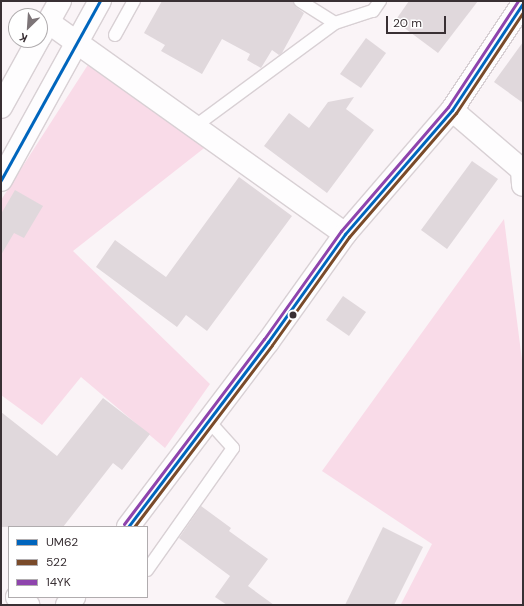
<!DOCTYPE html>
<html>
<head>
<meta charset="utf-8">
<style>
  body { margin:0 }
  #map { position:relative; width:524px; height:606px; overflow:hidden; background:#faf4f7; font-family:"DM Sans",sans-serif }
  div>[style] { position:absolute }
  [style*='--x'] { left:calc(var(--x)*1px); top:calc(var(--y)*1px); width:calc(var(--w)*1px); rotate:calc(var(--a)*1deg) }
  .green>* { inset:0; background:#f9dbe8 }
  .building>* { inset:0; background:#e0d8dc }
  .roads { filter:drop-shadow(1px 0 #d8d0d4) drop-shadow(-1px 0 #d8d0d4) drop-shadow(0 1px #d8d0d4) drop-shadow(0 -1px #d8d0d4) }
  .lane>* { height:12px; margin:-6px; padding:0 6px; transform-origin:6px; border-radius:6px; background:#fefdfe }
  .street>* { height:22px; margin:-11px; padding:0 11px; transform-origin:11px; border-radius:11px; background:#fefdfe }
  .secondary>* { height:22px; margin:-11px; padding:0 11px; transform-origin:11px; border-radius:11px; background:#fefdfe }
  .primary>* { height:22px; margin:-11px; padding:0 11px; transform-origin:11px; border-radius:11px; background:#fefdfe }
  .bus-1>* { height:3px; margin:-1.5px; padding:0 1.5px; transform-origin:1.5px; border-radius:1.5px; background:#0065bd }
  .bus-2>* { height:3px; margin:-1.5px; padding:0 1.5px; transform-origin:1.5px; border-radius:1.5px; background:#7a4b2a }
  .bus-3>* { height:3px; margin:-1.5px; padding:0 1.5px; transform-origin:1.5px; border-radius:1.5px; background:#8e44ad }
  .dots>* { width:11px; height:11px; translate:-50% -50%; box-sizing:border-box; border:2px solid #fff; border-radius:50% }
  span { translate:-50% -50%; white-space:nowrap; text-align:center; line-height:1.15; -webkit-text-stroke:4px #fff; paint-order:stroke }
  .frame { position:absolute; inset:0; border:2px solid #393034; pointer-events:none }
  .legend { position:absolute; left:8px; top:526px; width:140px; height:72px; box-sizing:border-box; background:#fff; border:1px solid #b0acae; margin:0; padding:5px 7px; list-style:none; font-size:12px; color:#393034 }
  .legend li { display:flex; align-items:center; gap:8px; height:20px }
  .legend b { width:20px; border:1px solid #b0acae }
  .north { position:absolute; left:8px; top:8px; width:40px; height:40px; box-sizing:border-box; background:#fff; border:1px solid #b0acae; border-radius:50%; rotate:205deg; font-size:11px; font-weight:700; line-height:16px; text-align:center; color:#393034 }
  .north::after { content:''; display:block; margin:auto; width:14px; height:18px; background:#7d7578; clip-path:polygon(50% 0,100% 100%,50% 72%,0 100%) }
  .scale { position:absolute; left:386px; top:16px; width:60px; height:18px; box-sizing:border-box; border:2px solid #393034; border-top:0; padding-left:5px; font-size:12px; line-height:14px; white-space:nowrap; color:#393034; -webkit-text-stroke:3px #fff; paint-order:stroke }
</style>
</head>
<body>
<div id="map">
  <div class="green">
    <div style="clip-path:polygon(91px 60px,217px 138px,73px 251px,210px 384px,165px 448px,81px 377px,42px 425px,1px 395px,1px 200px)"></div>
    <div style="clip-path:polygon(504px 219px,523px 368px,523px 605px,403px 605px,401px 604px,432px 544px,322px 471px)"></div>
  </div>
  <div class="building">
    <div style="clip-path:polygon(162px 1px,293px 1px,296px 7px,304px 13px,282px 53px,279px 55px,272px 50px,261px 68px,247px 60px,250px 54px,222px 39px,202px 74px,161px 51px,165px 45px,144px 33px)"></div>
    <div style="clip-path:polygon(409px 1px,478px 1px,438px 53px,395px 21px)"></div>
    <div style="clip-path:polygon(366px 38px,386px 53px,361px 88px,340px 74px)"></div>
    <div style="clip-path:polygon(523px 42px,523px 103px,494px 82px)"></div>
    <div style="clip-path:polygon(354px 97px,346px 109px,374px 130px,327px 193px,264px 146px,289px 113px,309px 128px,328px 102px)"></div>
    <div style="clip-path:polygon(472px 161px,498px 179px,447px 249px,421px 230px)"></div>
    <div style="clip-path:polygon(239px 177px,292px 216px,207px 331px,186px 315px,177px 327px,96px 267px,115px 240px,166px 277px)"></div>
    <div style="clip-path:polygon(15px 190px,43px 206px,24px 238px,14px 233px,1px 255px,1px 214px)"></div>
    <div style="clip-path:polygon(343px 296px,366px 312px,349px 336px,326px 320px)"></div>
    <div style="clip-path:polygon(103px 398px,150px 434px,122px 470px,113px 463px,63px 527px,1px 527px,1px 412px,57px 456px)"></div>
    <div style="clip-path:polygon(201px 506px,231px 528px,229px 531px,268px 559px,248px 586px,274px 605px,227px 605px,215px 597px,230px 576px,179px 538px)"></div>
    <div style="clip-path:polygon(383px 527px,423px 547px,394px 605px,345px 605px)"></div>
  </div>
  <div class="roads">
    <div class="lane">
      <div style="--x:300;--y:1;--w:41;--a:32.2"></div>
      <div style="--x:115;--y:35;--w:39;--a:-61"></div>
      <div style="--x:194;--y:127;--w:175;--a:-36.4"></div>
      <div style="--x:335;--y:23;--w:40;--a:-18"></div>
      <div style="--x:373;--y:11;--w:12;--a:-55"></div>
      <div style="--x:147;--y:570;--w:149;--a:-54.8"></div>
      <div style="--x:233;--y:448;--w:38;--a:-132"></div>
    </div>
    <div class="street">
      <div style="--x:48;--y:22;--w:365;--a:35.5"></div>
      <div style="--x:17;--y:597;--w:14;--a:36"></div>
    </div>
    <div class="secondary">
      <div style="--x:452;--y:110;--w:92;--a:40.6"></div>
      <div style="--x:522;--y:170;--w:15;--a:86"></div>
      <div style="--x:128;--y:527;--w:232;--a:-52.9"></div>
      <div style="--x:268;--y:342;--w:133;--a:-54.5"></div>
      <div style="--x:345;--y:234;--w:164;--a:-49.2"></div>
      <div style="--x:452;--y:110;--w:128;--a:-56.4"></div>
      <div style="--x:67;--y:605;--w:11;--a:-49"></div>
    </div>
    <div class="primary">
      <div style="--x:40;--y:37;--w:41;--a:-60.9"></div>
      <div style="--x:1;--y:107;--w:77;--a:-61.1"></div>
      <div style="--x:1;--y:180;--w:205;--a:-61.1"></div>
    </div>
  </div>
  <div class="bus-1">
    <div style="--x:1;--y:180;--w:205;--a:-61.1"></div>
    <div style="--x:128;--y:527;--w:232;--a:-52.9"></div>
    <div style="--x:268;--y:342;--w:133;--a:-54.5"></div>
    <div style="--x:345;--y:234;--w:164;--a:-49.2"></div>
    <div style="--x:452;--y:110;--w:128;--a:-56.4"></div>
  </div>
  <div class="bus-2">
    <div style="--x:134;--y:527;--w:228;--a:-52.8"></div>
    <div style="--x:272;--y:345;--w:133;--a:-54.5"></div>
    <div style="--x:349;--y:237;--w:164;--a:-49.2"></div>
    <div style="--x:456;--y:113;--w:121;--a:-56.4"></div>
  </div>
  <div class="bus-3">
    <div style="--x:124;--y:524;--w:232;--a:-52.9"></div>
    <div style="--x:264;--y:339;--w:133;--a:-54.5"></div>
    <div style="--x:341;--y:231;--w:164;--a:-49.2"></div>
    <div style="--x:448;--y:107;--w:127;--a:-56.6"></div>
  </div>
  <div class="dots">
    <div style="left:293px;top:315px;background:#393034"></div>
  </div>
  <div class="frame"></div>
  <ul class="legend">
  <li><b style="height:5px;background:#0065bd"></b>UM62</li>
  <li><b style="height:5px;background:#7a4b2a"></b>522</li>
  <li><b style="height:5px;background:#8e44ad"></b>14YK</li>
  </ul>
  <div class="north">K</div>
  <div class="scale">20 m</div>
</div>
</body>
</html>
